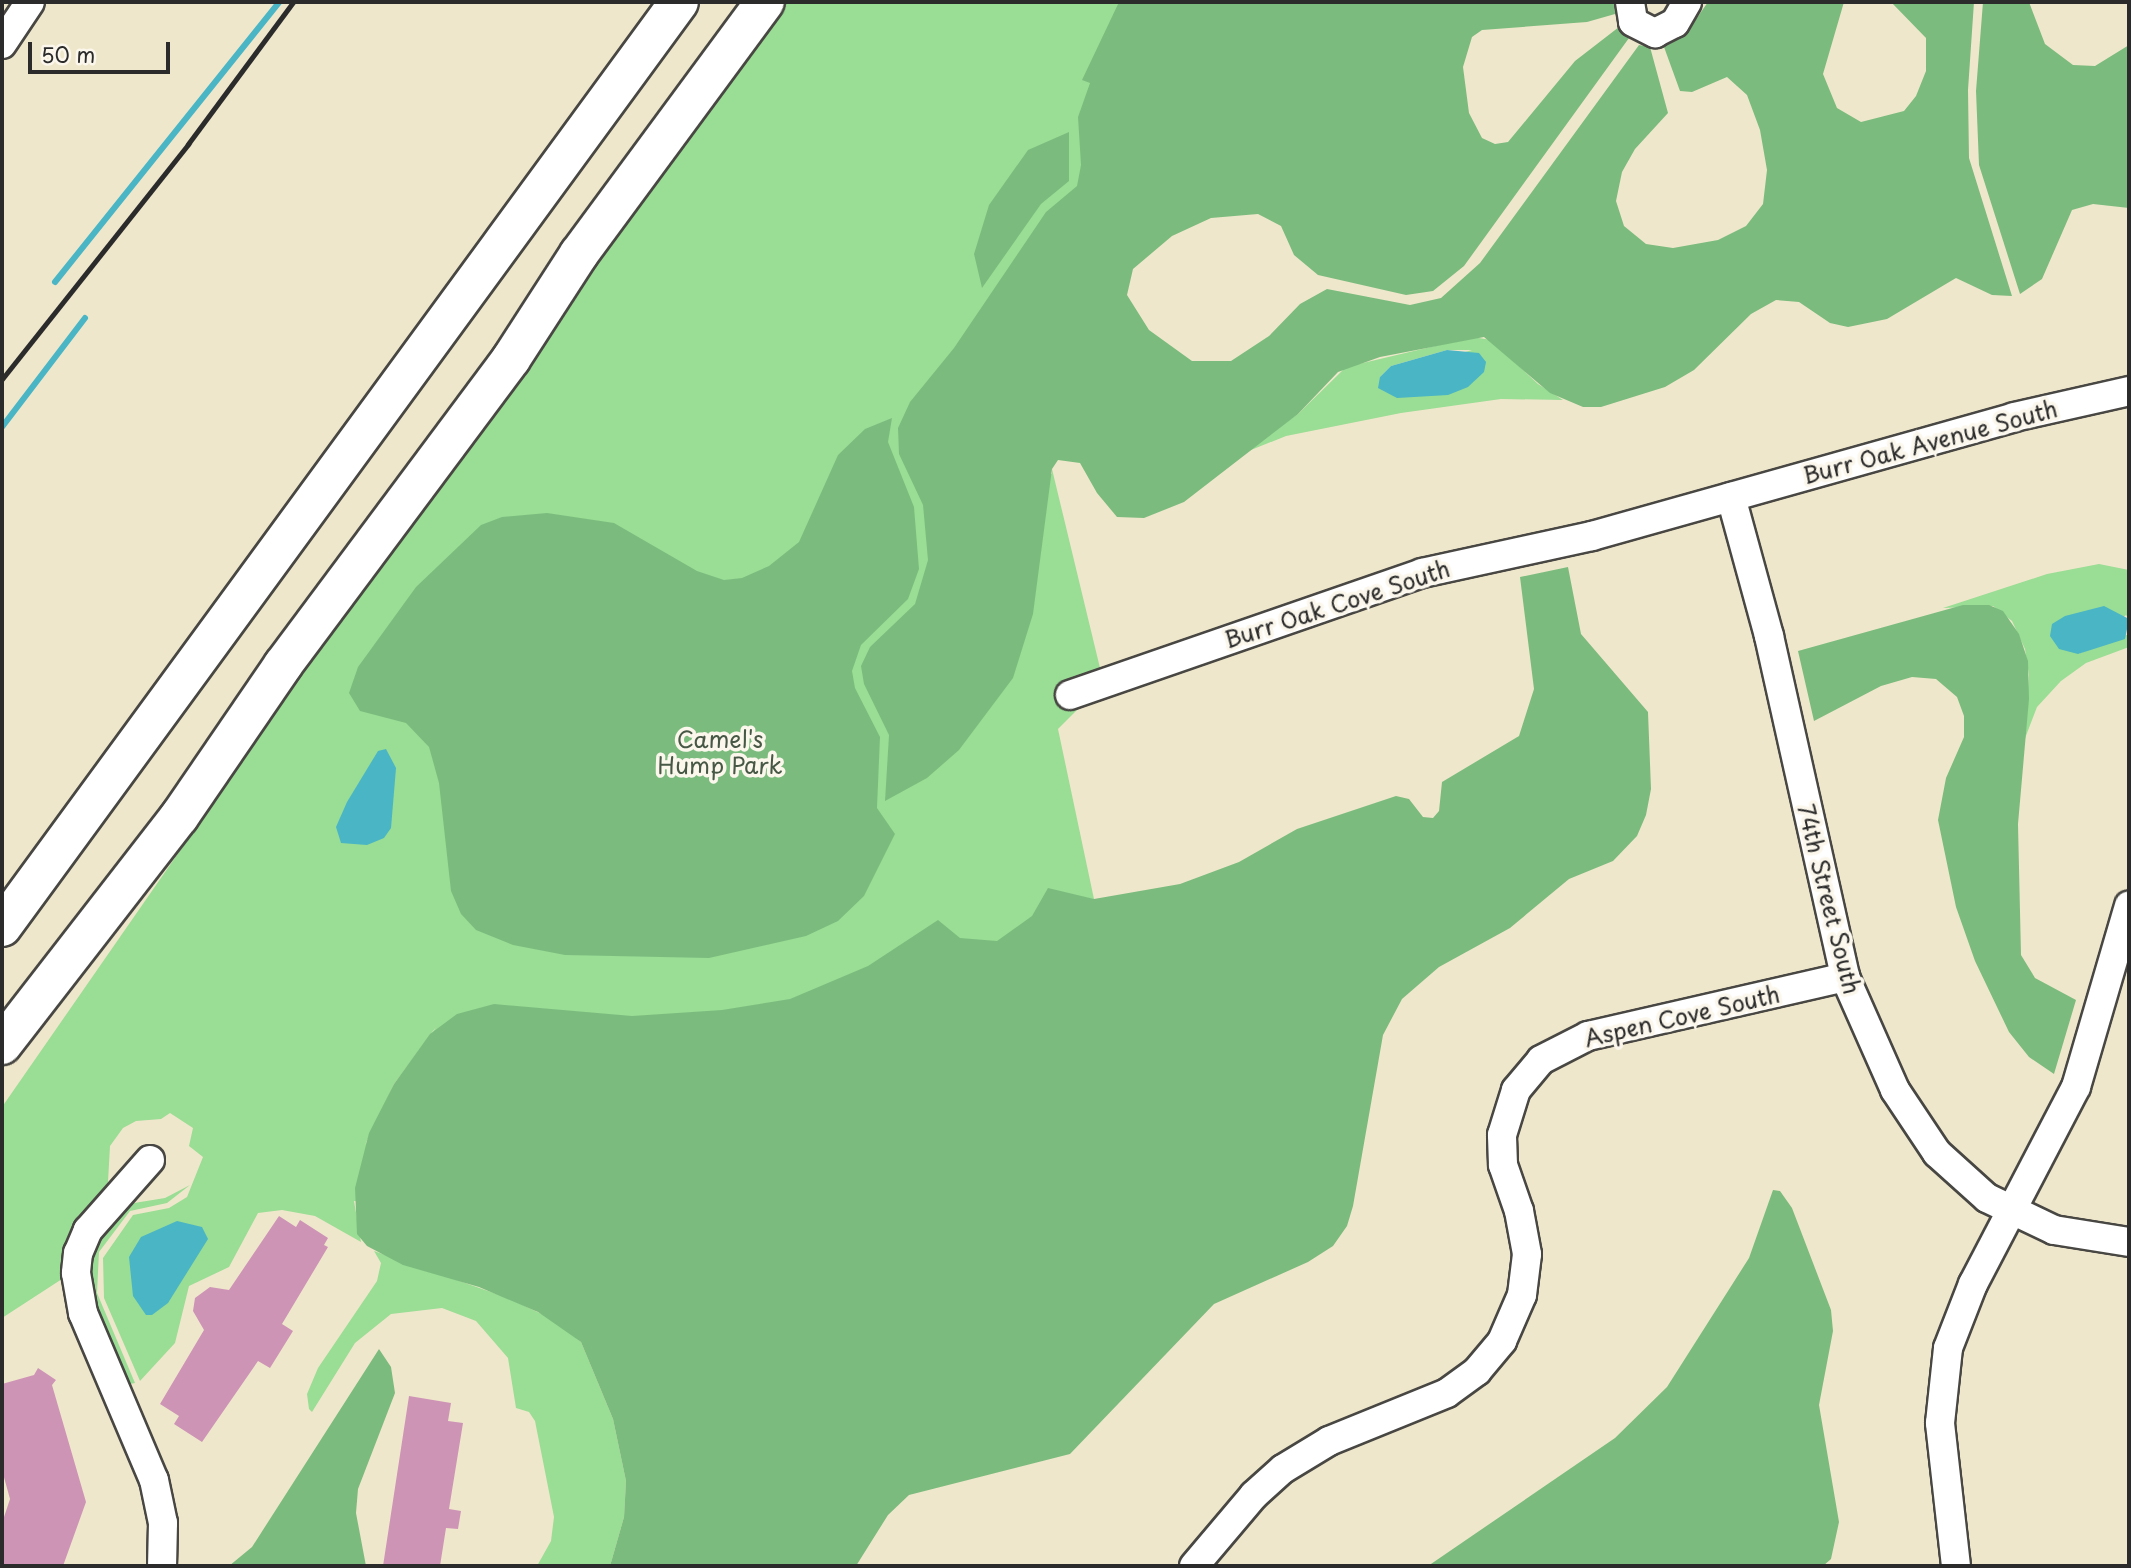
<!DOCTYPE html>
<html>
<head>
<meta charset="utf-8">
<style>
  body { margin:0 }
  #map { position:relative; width:2131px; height:1568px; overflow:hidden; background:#efe7cb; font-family:"Playpen Sans",sans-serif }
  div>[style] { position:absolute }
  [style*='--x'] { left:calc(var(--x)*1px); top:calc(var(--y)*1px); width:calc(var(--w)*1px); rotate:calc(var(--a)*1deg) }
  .green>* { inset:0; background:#9add95 }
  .forest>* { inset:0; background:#7bbc7e }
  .water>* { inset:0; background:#49b5c5 }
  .stream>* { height:6px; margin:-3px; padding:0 3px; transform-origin:3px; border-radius:3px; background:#49b5c5 }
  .building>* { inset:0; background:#ce94b6 }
  .roads { filter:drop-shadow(2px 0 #484743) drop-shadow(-2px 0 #484743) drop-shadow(0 2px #484743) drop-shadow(0 -2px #484743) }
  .minor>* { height:28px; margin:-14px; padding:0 14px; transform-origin:14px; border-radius:14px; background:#fff }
  .highway>* { height:38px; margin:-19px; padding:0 19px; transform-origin:19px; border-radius:19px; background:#fff }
  .rail>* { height:5px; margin:-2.5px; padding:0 2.5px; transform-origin:2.5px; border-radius:2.5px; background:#2b2b2b }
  span { translate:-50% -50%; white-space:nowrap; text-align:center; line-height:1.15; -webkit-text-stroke:7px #fbf7ec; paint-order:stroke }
  .street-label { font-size:23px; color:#2b2b2b }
  .park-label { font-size:23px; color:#475846 }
  .frame { position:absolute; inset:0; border:4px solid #2b2b2b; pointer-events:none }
  .scale { position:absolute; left:28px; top:42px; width:142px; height:32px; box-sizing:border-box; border:4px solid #2b2b2b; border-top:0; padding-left:9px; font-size:21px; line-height:24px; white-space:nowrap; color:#2b2b2b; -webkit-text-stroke:5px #fbf7ec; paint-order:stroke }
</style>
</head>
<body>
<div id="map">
  <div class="green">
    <div style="clip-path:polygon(evenodd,787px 2px,1195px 2px,963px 441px,1052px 474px,1052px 469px,1107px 697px,1077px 710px,1058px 729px,1098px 918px,598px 1214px,354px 1201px,361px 1242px,315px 1216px,282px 1210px,258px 1213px,229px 1267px,189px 1286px,175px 1343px,140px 1381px,104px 1298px,103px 1258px,133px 1215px,169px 1208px,187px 1197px,203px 1157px,189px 1146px,193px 1128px,170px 1113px,161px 1119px,136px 1121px,123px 1128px,110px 1146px,108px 1182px,69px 1236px,62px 1279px,2px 1318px,2px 1107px,433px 486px,787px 2px,436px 1027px,365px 1145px,394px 1084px,436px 1027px)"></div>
    <div style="clip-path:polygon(evenodd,1473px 337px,1491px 340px,1538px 384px,1563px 400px,1501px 399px,1401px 413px,1286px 436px,1241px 454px,1298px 414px,1346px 367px,1473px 337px,1447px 350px,1472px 350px,1380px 377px,1391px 366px,1447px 350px)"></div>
    <div style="clip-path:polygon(2099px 564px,2129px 570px,2129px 619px,2126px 615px,2078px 654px,2129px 634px,2129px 647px,2086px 663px,2061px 681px,2037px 707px,2024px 741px,2029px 675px,2025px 649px,2012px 621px,1993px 606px,1943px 608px,2047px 574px)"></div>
    <div style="clip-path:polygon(190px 1185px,167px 1203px,130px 1211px,99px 1252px,97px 1293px,135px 1383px,130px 1384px,97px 1310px,90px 1281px,92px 1256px,99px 1239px,128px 1204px,165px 1198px)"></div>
    <div style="clip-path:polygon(374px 1251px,508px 1298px,552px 1319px,581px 1342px,613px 1419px,626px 1481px,624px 1517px,610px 1566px,537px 1566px,551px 1541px,554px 1517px,535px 1421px,529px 1412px,516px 1408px,508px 1358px,476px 1321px,442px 1308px,391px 1314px,355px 1343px,312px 1412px,309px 1409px,307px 1394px,318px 1368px,377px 1281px,381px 1263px)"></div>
  </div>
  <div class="forest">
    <div style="clip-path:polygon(1119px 2px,1616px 2px,1615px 14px,1587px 22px,1482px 30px,1472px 37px,1463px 67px,1469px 113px,1482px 138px,1495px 144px,1508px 142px,1575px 61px,1619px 27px,1629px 38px,1464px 266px,1433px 291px,1406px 295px,1318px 275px,1294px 255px,1281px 226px,1258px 214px,1211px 218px,1172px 236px,1133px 269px,1127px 295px,1149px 330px,1192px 361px,1231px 361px,1269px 336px,1300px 304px,1327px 289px,1410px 305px,1441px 298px,1480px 263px,1639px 45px,1650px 47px,1668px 113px,1635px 149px,1622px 172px,1616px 201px,1624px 226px,1646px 244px,1673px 248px,1718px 240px,1746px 226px,1763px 204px,1767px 170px,1760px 130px,1747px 95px,1727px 77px,1692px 92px,1680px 91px,1664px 47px,1685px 35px,1708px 2px,1844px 2px,1823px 74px,1837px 108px,1861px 122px,1904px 111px,1916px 96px,1926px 71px,1926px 38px,1891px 2px,1974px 2px,1968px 90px,1969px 158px,2012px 296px,1992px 295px,1956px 278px,1887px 319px,1848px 327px,1830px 323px,1799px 302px,1776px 300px,1751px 314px,1694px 370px,1665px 387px,1601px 407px,1583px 407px,1550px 393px,1484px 337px,1380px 357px,1338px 372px,1298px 414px,1184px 502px,1144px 518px,1117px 517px,1097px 493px,1080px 463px,1058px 460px,1052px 469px,1033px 614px,1013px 678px,959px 750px,927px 778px,885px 801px,889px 735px,864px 684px,861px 666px,870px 647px,915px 604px,928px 560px,923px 505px,899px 454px,898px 428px,910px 402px,954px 348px,1046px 212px,1077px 186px,1081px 165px,1078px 117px,1090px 83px,1082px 80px)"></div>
    <div style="clip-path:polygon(1983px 2px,2029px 2px,2045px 44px,2073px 65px,2095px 66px,2129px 45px,2129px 208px,2093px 204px,2072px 210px,2042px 279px,2020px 294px,1979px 165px,1976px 91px)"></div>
    <div style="clip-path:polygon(1069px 132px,1069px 181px,1041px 204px,982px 288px,974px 254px,989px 205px,1028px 150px)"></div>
    <div style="clip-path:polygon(892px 418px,888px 442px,914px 507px,919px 569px,908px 599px,861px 645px,852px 671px,855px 688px,880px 737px,877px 808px,895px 834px,864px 896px,838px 921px,806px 936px,709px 958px,565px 955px,513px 945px,476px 930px,461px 914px,451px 891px,439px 783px,429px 747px,406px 723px,360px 711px,349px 693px,358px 667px,416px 587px,481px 525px,502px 517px,547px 513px,614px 523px,697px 571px,724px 580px,742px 578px,769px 566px,799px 542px,838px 455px,865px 429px)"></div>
    <div style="clip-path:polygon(1568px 567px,1581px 634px,1648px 712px,1651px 789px,1646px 815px,1637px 836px,1613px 861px,1569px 879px,1510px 928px,1439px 967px,1402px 999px,1383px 1035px,1353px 1206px,1347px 1226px,1333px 1246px,1308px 1262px,1214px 1304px,1070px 1454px,909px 1495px,888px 1515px,856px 1566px,610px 1566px,624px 1517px,626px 1481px,613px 1419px,581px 1342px,538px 1312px,479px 1287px,403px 1265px,367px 1246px,357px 1234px,355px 1188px,369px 1133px,394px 1084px,430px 1034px,457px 1014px,494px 1004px,632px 1016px,722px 1010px,790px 999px,868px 966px,938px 920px,960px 938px,997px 941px,1032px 916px,1048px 888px,1094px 899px,1180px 884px,1239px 862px,1297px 829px,1396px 796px,1409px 799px,1423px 817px,1433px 818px,1439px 811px,1442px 782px,1519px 736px,1534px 689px,1520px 577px)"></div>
    <div style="clip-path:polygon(1963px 605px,1989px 605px,2003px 611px,2019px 634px,2028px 661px,2029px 699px,2018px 824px,2021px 955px,2035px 978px,2076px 1000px,2054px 1074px,2029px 1057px,2009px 1032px,1975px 961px,1956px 907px,1938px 820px,1946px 778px,1964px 737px,1964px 716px,1957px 697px,1936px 679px,1912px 677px,1881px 686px,1814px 721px,1798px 651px)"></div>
    <div style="clip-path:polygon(1773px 1190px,1780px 1191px,1792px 1208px,1831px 1310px,1833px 1331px,1819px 1405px,1839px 1522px,1831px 1559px,1823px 1566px,1428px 1566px,1615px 1438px,1667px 1387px,1749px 1258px)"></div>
    <div style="clip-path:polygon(379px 1349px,391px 1367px,395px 1393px,358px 1489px,356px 1513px,366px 1566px,229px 1566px,252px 1547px)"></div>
  </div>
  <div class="water">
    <div style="clip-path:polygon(1447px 350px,1479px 353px,1486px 362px,1484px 372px,1468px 387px,1448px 395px,1397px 398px,1378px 388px,1380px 377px,1391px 366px)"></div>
    <div style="clip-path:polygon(2104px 606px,2129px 619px,2125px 639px,2078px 654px,2059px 649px,2050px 636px,2052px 624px,2065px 616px)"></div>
    <div style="clip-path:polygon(386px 749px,396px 768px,391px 828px,384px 838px,367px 845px,341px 843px,336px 827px,347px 802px,378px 751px)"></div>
    <div style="clip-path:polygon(177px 1221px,202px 1227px,208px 1239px,168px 1303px,152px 1315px,146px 1315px,133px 1296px,129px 1257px,141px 1237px)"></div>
  </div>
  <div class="stream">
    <div style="--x:55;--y:282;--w:359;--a:-51.3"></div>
    <div style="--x:2;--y:427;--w:137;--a:-52.7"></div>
  </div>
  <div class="building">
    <div style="clip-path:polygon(279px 1216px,296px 1227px,300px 1220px,328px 1238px,324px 1245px,328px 1247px,282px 1324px,293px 1331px,270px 1368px,258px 1361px,202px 1442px,174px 1424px,179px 1416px,160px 1404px,204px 1330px,193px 1311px,195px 1298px,210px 1287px,229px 1290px)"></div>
    <div style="clip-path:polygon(38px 1368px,56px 1380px,52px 1385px,86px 1502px,63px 1566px,2px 1566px,2px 1523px,10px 1499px,2px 1470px,2px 1384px,34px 1375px)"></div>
    <div style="clip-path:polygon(409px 1396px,451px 1403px,448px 1421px,463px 1423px,449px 1509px,461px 1511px,458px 1529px,446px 1528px,440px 1566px,383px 1566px)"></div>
  </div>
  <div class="roads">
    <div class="minor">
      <div style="--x:1630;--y:2;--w:20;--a:81"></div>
      <div style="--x:1633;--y:22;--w:25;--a:27"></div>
      <div style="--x:1655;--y:33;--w:22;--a:-27"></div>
      <div style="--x:1675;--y:23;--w:24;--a:-60"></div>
      <div style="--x:2;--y:44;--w:50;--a:-56.3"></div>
      <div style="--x:1731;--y:497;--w:144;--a:74.7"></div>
      <div style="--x:1769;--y:636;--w:349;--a:77.4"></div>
      <div style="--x:1845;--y:977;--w:124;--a:66.1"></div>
      <div style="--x:1895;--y:1090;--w:76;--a:56.3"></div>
      <div style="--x:1937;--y:1153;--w:67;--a:42"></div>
      <div style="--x:1987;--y:1198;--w:74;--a:25.5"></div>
      <div style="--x:2054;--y:1230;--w:76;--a:9.1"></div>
      <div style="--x:1070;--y:695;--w:373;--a:-19.1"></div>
      <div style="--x:1422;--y:573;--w:174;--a:-12.3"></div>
      <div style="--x:1592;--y:536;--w:438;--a:-15.7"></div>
      <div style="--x:2014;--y:417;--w:118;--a:-12.7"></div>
      <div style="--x:150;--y:1160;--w:94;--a:131.5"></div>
      <div style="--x:88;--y:1230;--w:25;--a:113"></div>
      <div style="--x:78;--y:1253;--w:20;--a:96"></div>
      <div style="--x:76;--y:1273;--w:41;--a:80.1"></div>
      <div style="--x:83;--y:1313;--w:181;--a:67"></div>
      <div style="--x:154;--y:1480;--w:44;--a:78.2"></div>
      <div style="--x:163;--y:1523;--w:43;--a:91.3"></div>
      <div style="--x:1194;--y:1566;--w:93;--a:-49.8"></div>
      <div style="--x:1254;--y:1495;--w:39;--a:-42"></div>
      <div style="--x:1283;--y:1469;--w:54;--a:-31.3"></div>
      <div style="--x:1329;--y:1441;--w:127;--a:-22.1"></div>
      <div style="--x:1447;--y:1393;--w:37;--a:-36"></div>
      <div style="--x:1477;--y:1371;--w:39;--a:-50"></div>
      <div style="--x:1502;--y:1341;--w:50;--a:-66.5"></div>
      <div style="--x:1522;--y:1295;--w:41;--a:-83"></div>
      <div style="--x:1527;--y:1254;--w:44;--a:-100.5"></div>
      <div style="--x:1519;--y:1211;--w:49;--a:-109.2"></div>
      <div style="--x:1503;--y:1165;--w:30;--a:-92"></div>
      <div style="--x:1502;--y:1135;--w:47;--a:-72.7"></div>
      <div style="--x:1516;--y:1090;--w:39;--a:-50"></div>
      <div style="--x:1541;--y:1060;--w:53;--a:-27.1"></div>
      <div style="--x:1588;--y:1036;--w:264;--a:-12.9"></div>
      <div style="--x:1956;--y:1566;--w:144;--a:-96.4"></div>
      <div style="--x:1940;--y:1423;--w:75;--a:-83.9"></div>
      <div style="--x:1948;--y:1348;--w:69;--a:-68.7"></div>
      <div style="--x:1973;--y:1284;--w:222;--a:-62.4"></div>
      <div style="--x:2076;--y:1087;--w:189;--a:-73.7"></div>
    </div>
    <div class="highway">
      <div style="--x:2;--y:927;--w:1146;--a:-53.8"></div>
      <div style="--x:2;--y:1045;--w:289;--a:-52.2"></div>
      <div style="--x:179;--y:817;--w:184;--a:-55.6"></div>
      <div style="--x:283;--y:665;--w:382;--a:-53.3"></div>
      <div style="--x:511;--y:359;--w:125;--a:-57.1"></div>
      <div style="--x:579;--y:254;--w:313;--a:-53.6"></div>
    </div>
  </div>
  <div class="rail">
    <div style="--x:2;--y:379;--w:300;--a:-51.6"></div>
    <div style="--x:188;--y:144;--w:177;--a:-53.5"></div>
  </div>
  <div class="street-label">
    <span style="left:1930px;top:442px;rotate:-15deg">Burr Oak Avenue South</span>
    <span style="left:1337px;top:604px;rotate:-18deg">Burr Oak Cove South</span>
    <span style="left:1829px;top:899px;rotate:76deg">74th Street South</span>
    <span style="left:1682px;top:1016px;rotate:-13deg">Aspen Cove South</span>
  </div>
  <div class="park-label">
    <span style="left:720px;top:752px">Camel's<br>Hump Park</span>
  </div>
  <div class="frame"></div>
  <div class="scale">50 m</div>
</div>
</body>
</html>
